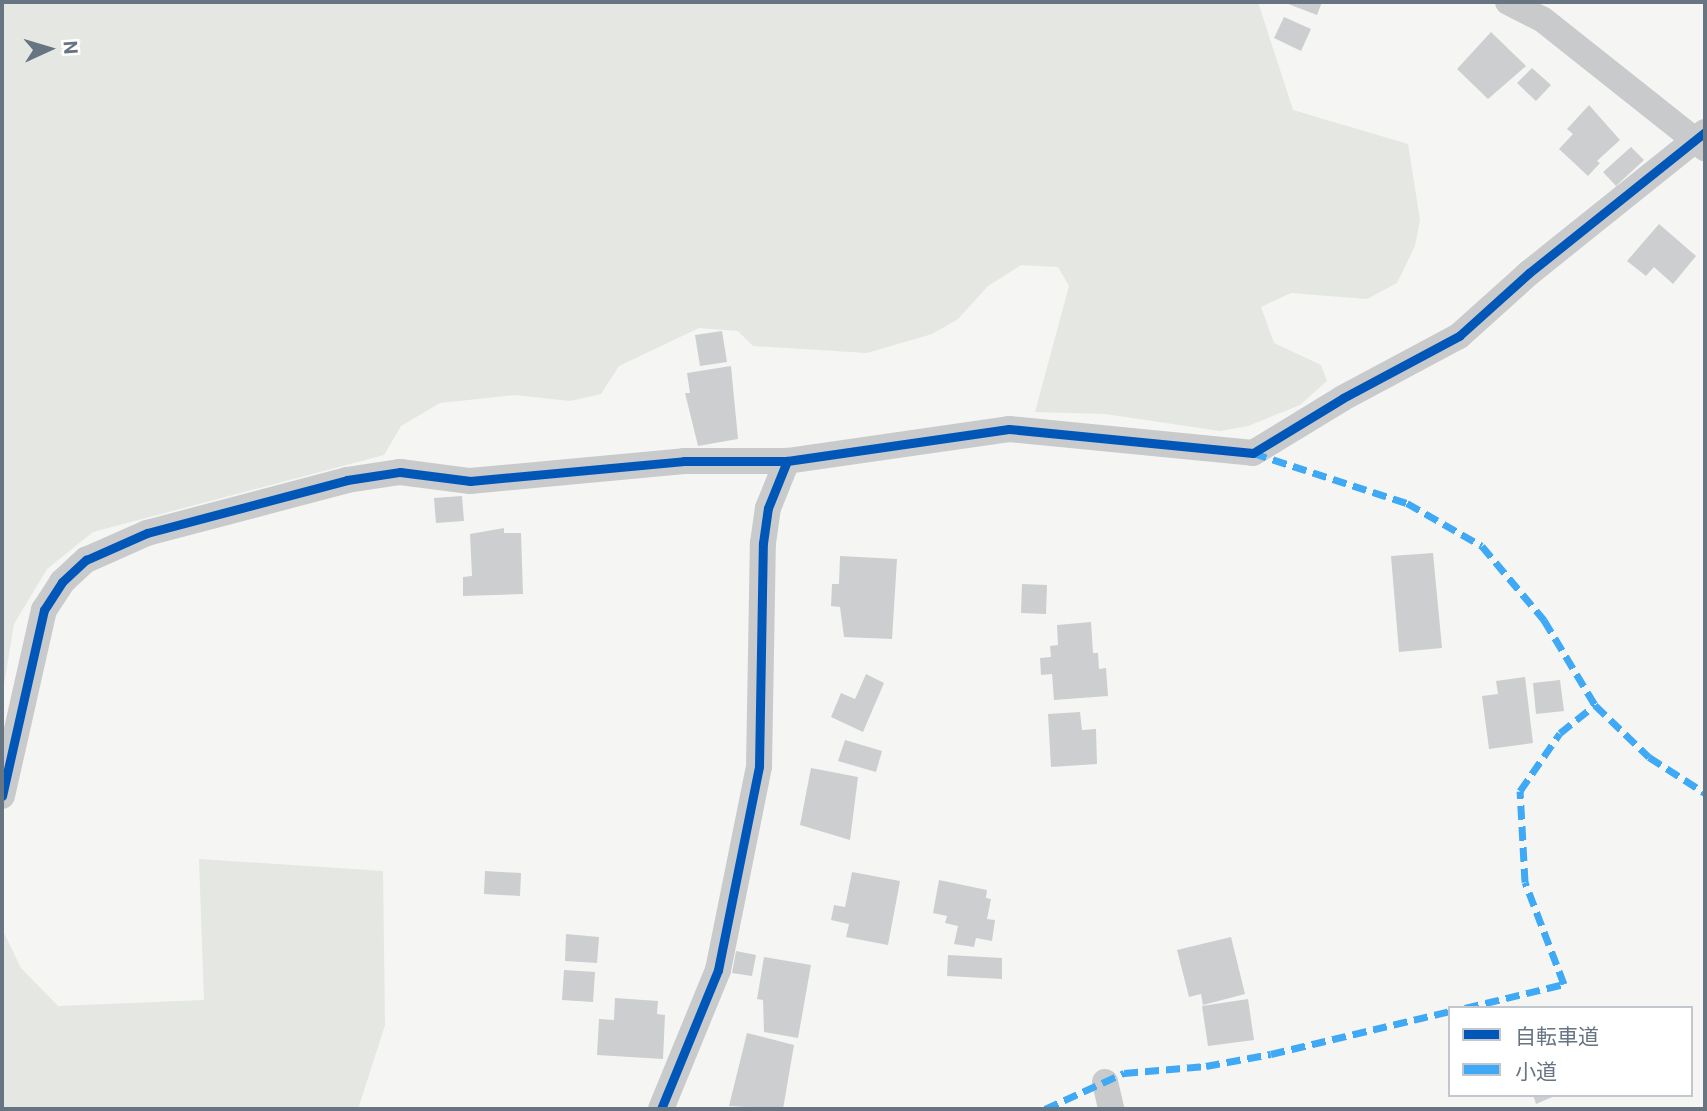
<!DOCTYPE html>
<html>
<head>
<meta charset="utf-8">
<style>
  body { margin:0 }
  #map { position:relative; width:1707px; height:1111px; overflow:hidden; background:#f5f5f4; font-family:Roboto,"Noto Sans JP",sans-serif }
  div>[style] { position:absolute }
  [style*='--x'] { left:calc(var(--x)*1px); top:calc(var(--y)*1px); width:calc(var(--w)*1px); rotate:calc(var(--a)*1deg) }
  .green>* { inset:0; background:#e4e7e2 }
  .building>* { inset:0; background:#cdcecf }
  .minor>* { height:26px; margin:-13px; padding:0 13px; transform-origin:13px; border-radius:13px; background:#c9cacb }
  .quiet>* { height:7px; margin-top:-3.5px; transform-origin:0; background:repeating-linear-gradient(90deg,#3fa9f5 0 14px,transparent 0 21px) }
  .cycleway>* { height:9px; margin:-4.5px; padding:0 4.5px; transform-origin:4.5px; border-radius:4.5px; background:#0057b8 }
  span { translate:-50% -50%; white-space:nowrap; text-align:center; line-height:1.15; -webkit-text-stroke:7px #fff; paint-order:stroke }
  .frame { position:absolute; inset:0; border:4px solid #677481; pointer-events:none }
  .legend { position:absolute; left:1448px; top:1006px; width:245px; height:91px; box-sizing:border-box; background:#fff; border:2px solid #c2c7cd; margin:0; padding:9px 12px; list-style:none; font-size:21px; color:#677481 }
  .legend li { display:flex; align-items:center; gap:14px; height:35px }
  .legend b { width:35px; border:2px solid #c2c7cd }
  .north { position:absolute; left:14px; top:14px; width:70px; height:70px; -webkit-text-stroke:5px #fff; paint-order:stroke; rotate:86deg; font-size:19px; font-weight:700; line-height:28px; text-align:center; color:#677481 }
  .north::after { content:''; display:block; margin:auto; width:24px; height:32px; background:#677481; clip-path:polygon(50% 0,100% 100%,50% 72%,0 100%) }
</style>
</head>
<body>
<div id="map">
  <div class="green">
    <div style="clip-path:polygon(2px 2px,1258px 2px,1293px 110px,1408px 144px,1420px 220px,1415px 246px,1397px 283px,1367px 299px,1291px 293px,1261px 307px,1274px 343px,1321px 365px,1327px 381px,1300px 405px,1248px 426px,1220px 431px,1105px 414px,1035px 412px,1069px 286px,1058px 267px,1021px 265px,988px 286px,958px 319px,932px 334px,867px 353px,753px 346px,738px 331px,699px 328px,619px 366px,601px 394px,570px 401px,515px 395px,440px 403px,401px 426px,384px 455px,93px 532px,47px 569px,14px 624px,2px 697px)"></div>
    <div style="clip-path:polygon(199px 859px,383px 871px,385px 1025px,358px 1109px,2px 1109px,2px 929px,21px 968px,58px 1006px,204px 1000px)"></div>
  </div>
  <div class="building">
    <div style="clip-path:polygon(1283px 2px,1322px 2px,1317px 15px)"></div>
    <div style="clip-path:polygon(1284px 17px,1311px 29px,1301px 51px,1274px 38px)"></div>
    <div style="clip-path:polygon(1491px 32px,1526px 66px,1488px 99px,1457px 69px)"></div>
    <div style="clip-path:polygon(1532px 68px,1551px 85px,1536px 101px,1517px 83px)"></div>
    <div style="clip-path:polygon(1589px 105px,1620px 140px,1597px 161px,1600px 163px,1588px 176px,1559px 149px,1573px 134px,1567px 129px)"></div>
    <div style="clip-path:polygon(1631px 147px,1644px 160px,1616px 186px,1603px 172px)"></div>
    <div style="clip-path:polygon(1659px 224px,1696px 256px,1673px 284px,1654px 267px,1646px 276px,1627px 261px)"></div>
    <div style="clip-path:polygon(722px 331px,727px 362px,700px 366px,695px 335px)"></div>
    <div style="clip-path:polygon(731px 366px,738px 439px,698px 446px,685px 393px,690px 393px,687px 373px)"></div>
    <div style="clip-path:polygon(462px 496px,464px 521px,436px 523px,434px 498px)"></div>
    <div style="clip-path:polygon(504px 528px,504px 533px,521px 533px,523px 594px,463px 596px,463px 577px,472px 576px,470px 534px)"></div>
    <div style="clip-path:polygon(1433px 553px,1442px 648px,1399px 652px,1391px 556px)"></div>
    <div style="clip-path:polygon(840px 556px,897px 559px,892px 639px,844px 637px,840px 607px,831px 606px,832px 584px,839px 584px)"></div>
    <div style="clip-path:polygon(1022px 584px,1047px 585px,1046px 614px,1021px 613px)"></div>
    <div style="clip-path:polygon(1091px 622px,1093px 653px,1098px 653px,1099px 669px,1106px 668px,1108px 696px,1054px 700px,1052px 674px,1041px 675px,1040px 658px,1051px 657px,1050px 646px,1058px 645px,1057px 625px)"></div>
    <div style="clip-path:polygon(866px 674px,884px 683px,863px 732px,831px 717px,841px 693px,855px 699px)"></div>
    <div style="clip-path:polygon(1525px 677px,1533px 743px,1489px 749px,1482px 696px,1498px 694px,1496px 681px)"></div>
    <div style="clip-path:polygon(1560px 680px,1564px 711px,1536px 714px,1533px 683px)"></div>
    <div style="clip-path:polygon(1080px 712px,1082px 730px,1096px 729px,1097px 764px,1051px 767px,1048px 714px)"></div>
    <div style="clip-path:polygon(845px 740px,882px 751px,876px 772px,838px 761px)"></div>
    <div style="clip-path:polygon(811px 768px,858px 777px,850px 840px,800px 825px)"></div>
    <div style="clip-path:polygon(485px 871px,521px 873px,520px 896px,484px 894px)"></div>
    <div style="clip-path:polygon(852px 872px,900px 881px,888px 945px,846px 937px,849px 924px,831px 920px,834px 905px,845px 907px)"></div>
    <div style="clip-path:polygon(939px 880px,987px 890px,986px 898px,991px 899px,987px 919px,995px 920px,992px 941px,976px 938px,974px 947px,954px 944px,958px 926px,945px 923px,947px 916px,933px 913px)"></div>
    <div style="clip-path:polygon(566px 934px,599px 937px,597px 963px,565px 961px)"></div>
    <div style="clip-path:polygon(1231px 937px,1245px 994px,1203px 1005px,1201px 994px,1189px 997px,1177px 950px)"></div>
    <div style="clip-path:polygon(736px 951px,756px 955px,752px 976px,732px 973px)"></div>
    <div style="clip-path:polygon(948px 955px,1002px 958px,1002px 979px,947px 976px)"></div>
    <div style="clip-path:polygon(764px 957px,811px 965px,798px 1038px,764px 1032px,763px 1000px,757px 999px)"></div>
    <div style="clip-path:polygon(564px 970px,595px 972px,593px 1002px,562px 1000px)"></div>
    <div style="clip-path:polygon(615px 998px,658px 1001px,657px 1014px,665px 1015px,663px 1059px,597px 1055px,599px 1019px,614px 1020px)"></div>
    <div style="clip-path:polygon(1248px 999px,1254px 1040px,1208px 1046px,1202px 1006px)"></div>
    <div style="clip-path:polygon(747px 1033px,794px 1045px,783px 1109px,729px 1106px)"></div>
    <div style="clip-path:polygon(1533px 1095px,1557px 1095px,1536px 1104px)"></div>
  </div>
  <div class="minor">
    <div style="--x:1508;--y:2;--w:38;--a:27"></div>
    <div style="--x:1542;--y:19;--w:208;--a:38.4"></div>
    <div style="--x:2;--y:796;--w:191;--a:-77.3"></div>
    <div style="--x:44;--y:610;--w:33;--a:-57"></div>
    <div style="--x:62;--y:582;--w:33;--a:-43"></div>
    <div style="--x:86;--y:560;--w:67;--a:-23.9"></div>
    <div style="--x:147;--y:533;--w:207;--a:-14.8"></div>
    <div style="--x:347;--y:480;--w:54;--a:-8.6"></div>
    <div style="--x:400;--y:472;--w:71;--a:7.3"></div>
    <div style="--x:470;--y:481;--w:215;--a:-5.3"></div>
    <div style="--x:684;--y:461;--w:103;--a:0"></div>
    <div style="--x:787;--y:461;--w:224;--a:-8.2"></div>
    <div style="--x:1009;--y:429;--w:245;--a:5.6"></div>
    <div style="--x:1253;--y:453;--w:105;--a:-31.4"></div>
    <div style="--x:1343;--y:398;--w:132;--a:-28.1"></div>
    <div style="--x:1459;--y:336;--w:94;--a:-42"></div>
    <div style="--x:1529;--y:273;--w:226;--a:-38.7"></div>
    <div style="--x:1105;--y:1082;--w:28;--a:77"></div>
    <div style="--x:661;--y:1109;--w:150;--a:-67.7"></div>
    <div style="--x:718;--y:970;--w:208;--a:-78.6"></div>
    <div style="--x:759;--y:766;--w:223;--a:-89"></div>
    <div style="--x:763;--y:543;--w:35;--a:-82"></div>
    <div style="--x:768;--y:508;--w:51;--a:-68"></div>
  </div>
  <div class="quiet">
    <div style="--x:1253;--y:453;--w:162;--a:18"></div>
    <div style="--x:1407;--y:503;--w:86;--a:29.8"></div>
    <div style="--x:1482;--y:546;--w:97;--a:50"></div>
    <div style="--x:1544;--y:620;--w:99;--a:59"></div>
    <div style="--x:1595;--y:705;--w:75;--a:43.9"></div>
    <div style="--x:1649;--y:757;--w:67;--a:32.7"></div>
    <div style="--x:1465;--y:1008;--w:102;--a:-13.6"></div>
    <div style="--x:1564;--y:984;--w:109;--a:-110.9"></div>
    <div style="--x:1525;--y:882;--w:91;--a:-93.1"></div>
    <div style="--x:1520;--y:791;--w:70;--a:-55.4"></div>
    <div style="--x:1560;--y:733;--w:45;--a:-38.7"></div>
    <div style="--x:1045;--y:1109;--w:87;--a:-24.5"></div>
    <div style="--x:1124;--y:1073;--w:82;--a:-4.9"></div>
    <div style="--x:1206;--y:1066;--w:66;--a:-10.5"></div>
    <div style="--x:1271;--y:1054;--w:184;--a:-13.5"></div>
  </div>
  <div class="cycleway">
    <div style="--x:2;--y:796;--w:191;--a:-77.3"></div>
    <div style="--x:44;--y:610;--w:33;--a:-57"></div>
    <div style="--x:62;--y:582;--w:33;--a:-43"></div>
    <div style="--x:86;--y:560;--w:67;--a:-23.9"></div>
    <div style="--x:147;--y:533;--w:207;--a:-14.8"></div>
    <div style="--x:347;--y:480;--w:54;--a:-8.6"></div>
    <div style="--x:400;--y:472;--w:71;--a:7.3"></div>
    <div style="--x:470;--y:481;--w:215;--a:-5.3"></div>
    <div style="--x:684;--y:461;--w:103;--a:0"></div>
    <div style="--x:787;--y:461;--w:224;--a:-8.2"></div>
    <div style="--x:1009;--y:429;--w:245;--a:5.6"></div>
    <div style="--x:1253;--y:453;--w:105;--a:-31.4"></div>
    <div style="--x:1343;--y:398;--w:132;--a:-28.1"></div>
    <div style="--x:1459;--y:336;--w:94;--a:-42"></div>
    <div style="--x:1529;--y:273;--w:226;--a:-38.7"></div>
    <div style="--x:661;--y:1109;--w:150;--a:-67.7"></div>
    <div style="--x:718;--y:970;--w:208;--a:-78.6"></div>
    <div style="--x:759;--y:766;--w:223;--a:-89"></div>
    <div style="--x:763;--y:543;--w:35;--a:-82"></div>
    <div style="--x:768;--y:508;--w:51;--a:-68"></div>
  </div>
  <div class="frame"></div>
  <ul class="legend">
  <li><b style="height:9px;background:#0057b8"></b>自転車道</li>
  <li><b style="height:9px;background:#3fa9f5"></b>小道</li>
  </ul>
  <div class="north">N</div>
</div>
</body>
</html>
